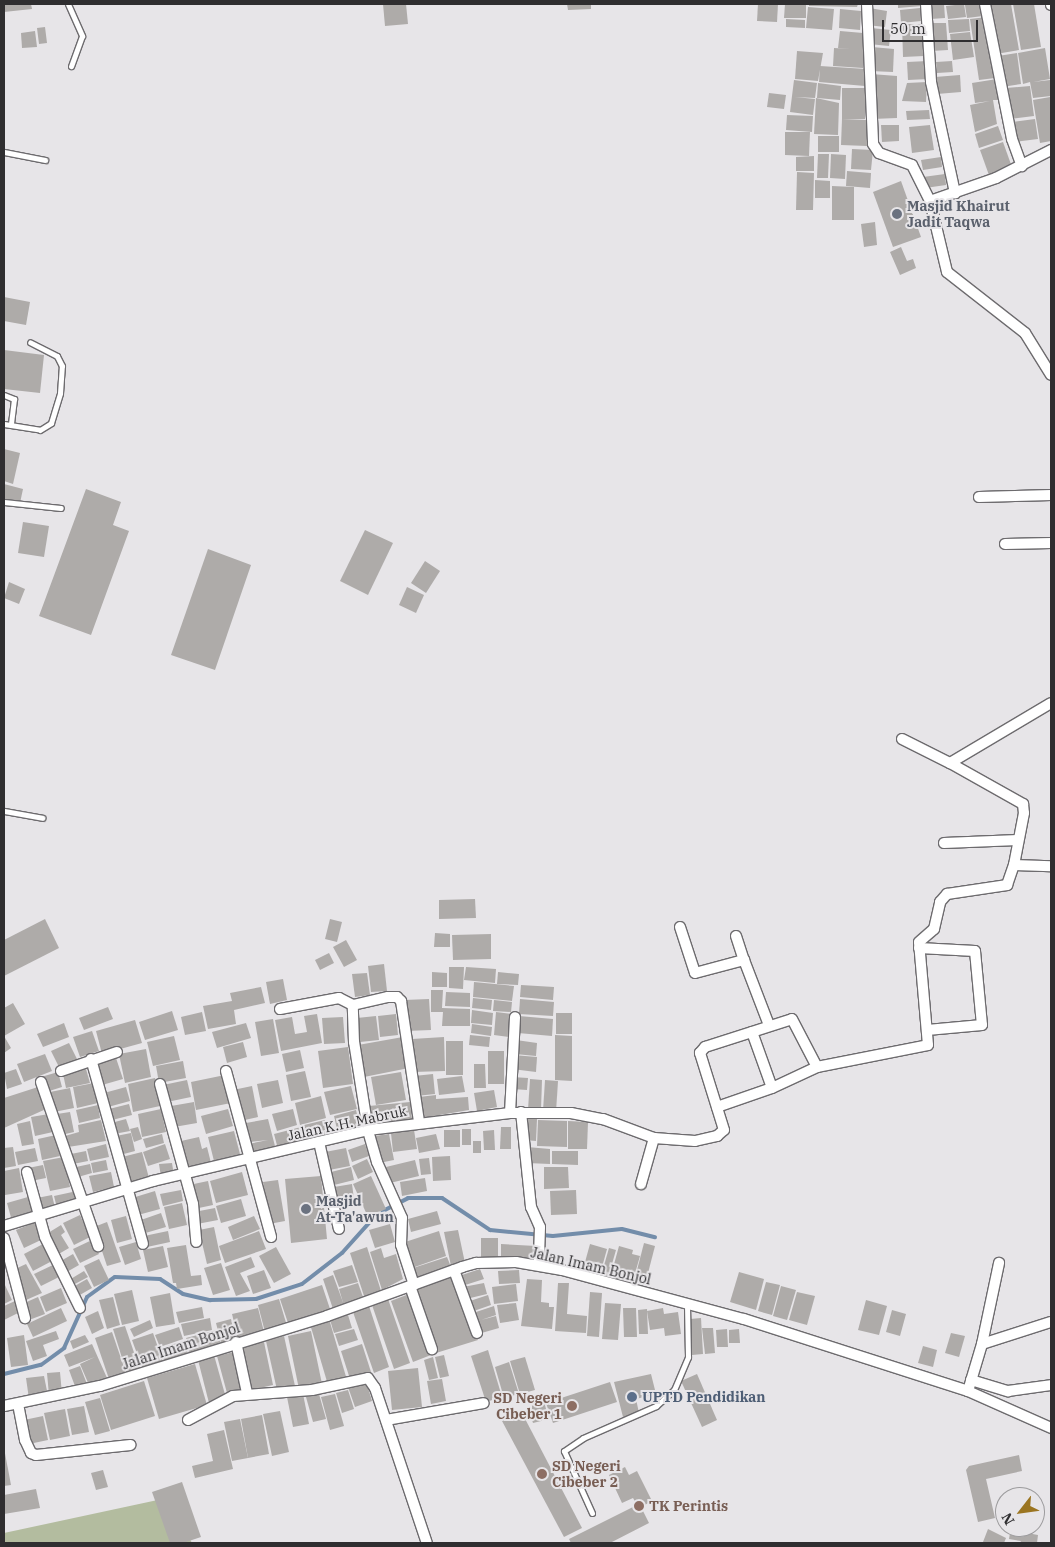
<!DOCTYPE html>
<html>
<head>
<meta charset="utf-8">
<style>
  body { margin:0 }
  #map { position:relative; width:1055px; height:1547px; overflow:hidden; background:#e7e5e8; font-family:"IBM Plex Serif",serif }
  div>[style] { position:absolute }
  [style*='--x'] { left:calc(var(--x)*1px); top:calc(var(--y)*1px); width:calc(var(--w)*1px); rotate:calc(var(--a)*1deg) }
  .green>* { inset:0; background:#b3bc9f }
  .stream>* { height:4px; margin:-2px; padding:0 2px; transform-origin:2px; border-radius:2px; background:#738daa }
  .building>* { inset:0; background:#aeaba9 }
  .roads { filter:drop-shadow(1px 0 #6d6b6e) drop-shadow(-1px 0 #6d6b6e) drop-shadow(0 1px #6d6b6e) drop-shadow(0 -1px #6d6b6e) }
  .lane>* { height:5px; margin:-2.5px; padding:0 2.5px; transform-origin:2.5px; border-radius:2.5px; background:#fff }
  .street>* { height:10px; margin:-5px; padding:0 5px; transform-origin:5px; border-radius:5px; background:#fff }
  .dots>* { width:14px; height:14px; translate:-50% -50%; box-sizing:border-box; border:2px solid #e7e5e8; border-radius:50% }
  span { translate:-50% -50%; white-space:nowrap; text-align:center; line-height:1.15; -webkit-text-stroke:4px #e7e5e8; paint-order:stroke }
  .worship-label { font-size:14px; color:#5b616d; font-weight:700 }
  .left { translate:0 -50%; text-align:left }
  .street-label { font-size:14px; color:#2f2e30 }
  .service-label { font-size:14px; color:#4e5e75; font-weight:700 }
  .education-label { font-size:14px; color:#785e54; font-weight:700 }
  .right { translate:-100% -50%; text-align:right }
  .frame { position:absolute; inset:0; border:5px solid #2f2e30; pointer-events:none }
  .north { position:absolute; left:995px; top:1487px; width:50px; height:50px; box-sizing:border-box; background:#e7e5e8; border:1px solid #9d9c9e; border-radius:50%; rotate:240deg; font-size:14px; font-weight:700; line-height:20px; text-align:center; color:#2f2e30 }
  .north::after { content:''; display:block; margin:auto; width:18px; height:22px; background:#9b7521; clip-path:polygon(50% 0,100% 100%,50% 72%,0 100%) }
  .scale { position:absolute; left:882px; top:20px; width:96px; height:22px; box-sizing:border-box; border:2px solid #2f2e30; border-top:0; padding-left:6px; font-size:15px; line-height:18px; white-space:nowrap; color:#2f2e30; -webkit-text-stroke:4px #e7e5e8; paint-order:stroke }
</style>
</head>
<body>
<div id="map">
  <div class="green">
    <div style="clip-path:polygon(167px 1498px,192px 1543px,4px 1543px,4px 1533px)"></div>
  </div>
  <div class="stream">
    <div style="--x:4;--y:1374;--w:38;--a:-14"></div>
    <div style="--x:41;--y:1365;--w:29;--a:-36"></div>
    <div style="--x:64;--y:1348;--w:56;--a:-65.7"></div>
    <div style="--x:87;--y:1297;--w:34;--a:-36"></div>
    <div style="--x:115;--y:1277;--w:45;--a:2.5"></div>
    <div style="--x:160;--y:1279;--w:27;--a:33"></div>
    <div style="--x:183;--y:1294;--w:28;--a:13"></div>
    <div style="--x:210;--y:1300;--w:46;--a:-1.2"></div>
    <div style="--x:256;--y:1299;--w:48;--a:-18.1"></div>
    <div style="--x:302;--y:1284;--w:51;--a:-37.8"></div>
    <div style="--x:342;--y:1253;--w:52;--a:-48.1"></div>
    <div style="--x:377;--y:1214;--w:35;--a:-27"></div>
    <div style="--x:408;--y:1198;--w:34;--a:0"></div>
    <div style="--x:442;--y:1198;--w:58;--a:33.7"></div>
    <div style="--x:490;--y:1230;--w:63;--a:5.4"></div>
    <div style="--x:553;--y:1236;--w:69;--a:-5.8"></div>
    <div style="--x:622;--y:1229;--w:34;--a:14"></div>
  </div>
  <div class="building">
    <div style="clip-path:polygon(4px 4px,31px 4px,32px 9px,4px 12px)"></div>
    <div style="clip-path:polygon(383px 4px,406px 4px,408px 24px,385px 26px)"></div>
    <div style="clip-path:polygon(567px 4px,591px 4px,591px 9px,568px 10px)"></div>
    <div style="clip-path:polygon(758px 4px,778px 4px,777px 22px,757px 21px)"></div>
    <div style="clip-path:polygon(785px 4px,806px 4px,806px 18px,784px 18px)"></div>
    <div style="clip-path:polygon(809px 4px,858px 4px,857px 7px,809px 6px)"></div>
    <div style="clip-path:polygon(898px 4px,921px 4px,922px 6px,898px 8px)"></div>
    <div style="clip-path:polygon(930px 4px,944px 4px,945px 18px,931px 19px)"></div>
    <div style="clip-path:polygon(964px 4px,966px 17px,948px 19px,946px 6px)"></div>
    <div style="clip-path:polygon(972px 4px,981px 4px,983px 16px,967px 18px,965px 5px)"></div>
    <div style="clip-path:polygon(988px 4px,1011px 4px,1019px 50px,996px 54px)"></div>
    <div style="clip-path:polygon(1013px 4px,1034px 4px,1041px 47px,1021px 50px)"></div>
    <div style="clip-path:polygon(808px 7px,834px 9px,832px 30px,806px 28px)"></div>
    <div style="clip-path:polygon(869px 8px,887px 11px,885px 27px,867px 25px)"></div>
    <div style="clip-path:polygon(920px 8px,921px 21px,901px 23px,900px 10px)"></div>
    <div style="clip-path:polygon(840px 9px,861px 11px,860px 30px,839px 28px)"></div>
    <div style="clip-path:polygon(987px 17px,995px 78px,979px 80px,970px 19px)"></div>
    <div style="clip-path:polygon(786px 19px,805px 20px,805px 28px,786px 27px)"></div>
    <div style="clip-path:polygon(969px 19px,970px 31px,949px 33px,948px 20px)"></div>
    <div style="clip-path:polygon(930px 23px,946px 23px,948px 50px,932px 51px)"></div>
    <div style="clip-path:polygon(902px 24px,922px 24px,924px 56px,903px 57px)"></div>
    <div style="clip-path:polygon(45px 27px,47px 43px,39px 44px,37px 28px)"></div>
    <div style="clip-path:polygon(871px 28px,891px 30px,889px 46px,869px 44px)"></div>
    <div style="clip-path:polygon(35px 31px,37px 47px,22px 48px,21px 33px)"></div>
    <div style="clip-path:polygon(840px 31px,863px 33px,863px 68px,833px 66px,834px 48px,851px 49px,838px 48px)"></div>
    <div style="clip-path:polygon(970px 32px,974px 57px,953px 60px,950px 34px)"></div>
    <div style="clip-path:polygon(872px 47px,894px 49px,893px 72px,870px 71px)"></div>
    <div style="clip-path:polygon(1045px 48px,1050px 79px,1033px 82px,1050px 80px,1051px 96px,1033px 98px,1030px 82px,1023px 84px,1018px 53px)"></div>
    <div style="clip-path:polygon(797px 51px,823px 53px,818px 81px,795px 79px)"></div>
    <div style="clip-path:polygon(1017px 53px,1021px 84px,1002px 87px,998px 56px)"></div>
    <div style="clip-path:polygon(928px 61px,929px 79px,908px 80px,907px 62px)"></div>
    <div style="clip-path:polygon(952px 61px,953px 72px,937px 73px,936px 62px)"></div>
    <div style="clip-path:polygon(820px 66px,866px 69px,865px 86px,819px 82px)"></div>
    <div style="clip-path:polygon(871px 74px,897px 76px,897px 118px,872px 119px)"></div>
    <div style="clip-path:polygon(960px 75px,961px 92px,937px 94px,935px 77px)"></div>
    <div style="clip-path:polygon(997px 79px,1000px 100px,993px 100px,997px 124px,975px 132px,970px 105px,990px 101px,975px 103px,972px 83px)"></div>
    <div style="clip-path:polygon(794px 80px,817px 83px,815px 98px,795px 97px,815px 99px,813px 115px,790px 112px)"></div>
    <div style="clip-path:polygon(927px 82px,926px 102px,902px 101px,907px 83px)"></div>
    <div style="clip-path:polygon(818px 83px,841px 86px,840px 100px,817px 98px)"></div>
    <div style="clip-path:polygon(1030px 86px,1034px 116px,1010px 119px,1006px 88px)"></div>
    <div style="clip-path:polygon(842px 88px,866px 88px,865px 119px,842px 119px)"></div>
    <div style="clip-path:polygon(769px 93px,786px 95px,784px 109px,767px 107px)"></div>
    <div style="clip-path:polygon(1050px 97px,1051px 141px,1040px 143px,1033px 100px)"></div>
    <div style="clip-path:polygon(816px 98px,839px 103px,838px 135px,814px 134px)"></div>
    <div style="clip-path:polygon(929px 110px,930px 119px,907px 120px,906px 111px)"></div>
    <div style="clip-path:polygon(787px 115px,813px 116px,812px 132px,786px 130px)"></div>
    <div style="clip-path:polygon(842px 119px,867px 120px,867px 146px,841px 145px)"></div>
    <div style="clip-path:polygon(1035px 119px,1038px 139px,1015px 142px,1012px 122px)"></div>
    <div style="clip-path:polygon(881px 125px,899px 125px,899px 141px,882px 142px)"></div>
    <div style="clip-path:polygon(930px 125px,934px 150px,912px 153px,909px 127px)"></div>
    <div style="clip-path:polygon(998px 126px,1003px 140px,979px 148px,975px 134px)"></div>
    <div style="clip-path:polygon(785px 132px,810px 132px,809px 156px,785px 155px)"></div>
    <div style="clip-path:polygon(818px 136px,839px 136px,839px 152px,818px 152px)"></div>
    <div style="clip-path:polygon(1003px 142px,1013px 170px,990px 178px,980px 150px)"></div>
    <div style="clip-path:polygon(852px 149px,873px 150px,871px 170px,851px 169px)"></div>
    <div style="clip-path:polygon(818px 154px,829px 154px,828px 178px,817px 178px)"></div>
    <div style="clip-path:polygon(831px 154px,846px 155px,845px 179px,830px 178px)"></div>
    <div style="clip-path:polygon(814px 156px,814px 171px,796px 171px,796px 157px)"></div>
    <div style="clip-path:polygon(941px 157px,942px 167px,923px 170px,921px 160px)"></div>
    <div style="clip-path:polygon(847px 171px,871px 173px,870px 188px,846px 186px)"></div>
    <div style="clip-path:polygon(797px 172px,814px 173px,813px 210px,796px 210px)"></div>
    <div style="clip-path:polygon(945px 174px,946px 185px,925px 188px,923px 177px)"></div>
    <div style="clip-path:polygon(815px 180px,830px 181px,830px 198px,815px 198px)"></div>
    <div style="clip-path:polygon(901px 181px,921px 237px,893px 247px,873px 192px)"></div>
    <div style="clip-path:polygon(832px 186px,854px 187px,854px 220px,832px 220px)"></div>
    <div style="clip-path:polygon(875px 222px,877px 245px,864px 247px,861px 224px)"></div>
    <div style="clip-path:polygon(901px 247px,907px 261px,913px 259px,916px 268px,900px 275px,890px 252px)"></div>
    <div style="clip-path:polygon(4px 297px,30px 302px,26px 325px,4px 321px)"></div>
    <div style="clip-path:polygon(4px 350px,44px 355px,40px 393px,4px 389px)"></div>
    <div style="clip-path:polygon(4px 449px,20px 453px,13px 484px,4px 481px)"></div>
    <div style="clip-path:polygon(4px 484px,23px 489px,20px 503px,4px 499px)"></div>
    <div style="clip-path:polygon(86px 489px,121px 502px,113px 525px,129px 531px,91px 635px,39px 616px)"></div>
    <div style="clip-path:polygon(23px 522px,49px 526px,44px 557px,18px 553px)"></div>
    <div style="clip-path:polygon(365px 530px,393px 543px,368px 595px,340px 581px)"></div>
    <div style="clip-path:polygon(208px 549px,251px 565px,215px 670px,171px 655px)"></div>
    <div style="clip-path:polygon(425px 561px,440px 571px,426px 593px,411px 583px)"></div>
    <div style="clip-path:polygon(9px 582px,25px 589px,19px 604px,4px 598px)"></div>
    <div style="clip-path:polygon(407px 587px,424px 595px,416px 613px,399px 605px)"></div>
    <div style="clip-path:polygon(475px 899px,476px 918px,439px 919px,439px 900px)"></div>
    <div style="clip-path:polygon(45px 919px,59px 948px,4px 976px,4px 940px)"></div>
    <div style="clip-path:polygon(330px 919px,342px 922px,337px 942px,325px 939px)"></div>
    <div style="clip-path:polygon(435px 933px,450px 934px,450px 947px,434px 947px)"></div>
    <div style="clip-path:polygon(491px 934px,491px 959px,453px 960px,452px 935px)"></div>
    <div style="clip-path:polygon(346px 940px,357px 960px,344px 967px,333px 947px)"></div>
    <div style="clip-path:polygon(329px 953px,334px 963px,320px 970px,315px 960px)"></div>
    <div style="clip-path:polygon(384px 964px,387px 991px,371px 992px,368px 966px)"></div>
    <div style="clip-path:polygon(449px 967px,464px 967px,463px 989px,449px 988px)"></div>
    <div style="clip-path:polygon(466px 967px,496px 969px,495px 983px,464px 980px)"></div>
    <div style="clip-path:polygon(432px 972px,447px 973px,447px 987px,432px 987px)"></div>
    <div style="clip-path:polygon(498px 972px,519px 974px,518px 985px,497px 984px)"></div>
    <div style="clip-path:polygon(367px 973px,370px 995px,355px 997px,352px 974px)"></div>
    <div style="clip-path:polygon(283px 979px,287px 1000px,270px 1004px,266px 982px)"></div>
    <div style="clip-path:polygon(474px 982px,514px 986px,512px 1001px,473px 997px)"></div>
    <div style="clip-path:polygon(521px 985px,554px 987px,553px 1000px,520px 997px)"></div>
    <div style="clip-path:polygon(261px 987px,265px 1003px,234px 1010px,236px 1024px,208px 1029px,203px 1006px,232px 1001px,230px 993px)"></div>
    <div style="clip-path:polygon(431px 990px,443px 990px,442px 1008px,470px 1009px,470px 1026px,442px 1026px,443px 1012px,431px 1012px)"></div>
    <div style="clip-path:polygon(446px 992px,470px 993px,470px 1007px,445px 1006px)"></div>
    <div style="clip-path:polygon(473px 998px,492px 1000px,491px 1010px,472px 1008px)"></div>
    <div style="clip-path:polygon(429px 999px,431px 1030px,406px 1031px,404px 1000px)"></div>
    <div style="clip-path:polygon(520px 999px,554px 1002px,553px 1016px,519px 1014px)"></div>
    <div style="clip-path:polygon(494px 1000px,512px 1002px,511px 1012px,493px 1011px)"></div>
    <div style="clip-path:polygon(13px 1003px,25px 1024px,4px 1036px,11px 1048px,4px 1053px,4px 1008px)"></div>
    <div style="clip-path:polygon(108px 1007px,113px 1019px,84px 1030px,79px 1018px)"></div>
    <div style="clip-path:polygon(472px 1010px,493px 1013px,492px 1025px,471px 1023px)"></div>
    <div style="clip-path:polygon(172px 1011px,178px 1030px,145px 1040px,139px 1022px)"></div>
    <div style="clip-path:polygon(202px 1012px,206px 1031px,185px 1035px,181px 1017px)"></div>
    <div style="clip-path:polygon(496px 1012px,512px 1014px,509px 1037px,494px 1035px)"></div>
    <div style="clip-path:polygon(556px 1013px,572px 1013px,572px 1034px,556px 1034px)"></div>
    <div style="clip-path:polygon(317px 1014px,322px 1043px,281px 1051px,275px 1020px,292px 1017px,295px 1034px,307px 1032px,304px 1016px)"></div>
    <div style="clip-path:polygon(396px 1014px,398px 1035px,380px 1037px,378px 1016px)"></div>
    <div style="clip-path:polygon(376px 1016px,379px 1040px,360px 1042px,357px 1018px)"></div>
    <div style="clip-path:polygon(519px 1016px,553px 1019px,552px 1036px,518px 1033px)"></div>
    <div style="clip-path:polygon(343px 1017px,345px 1043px,324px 1044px,322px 1018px)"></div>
    <div style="clip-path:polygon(273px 1019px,279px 1053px,261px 1056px,255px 1022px)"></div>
    <div style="clip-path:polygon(135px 1020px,142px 1043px,102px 1054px,96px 1031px)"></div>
    <div style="clip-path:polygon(64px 1023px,69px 1037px,43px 1047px,37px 1034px)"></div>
    <div style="clip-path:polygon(246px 1023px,251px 1038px,217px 1048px,212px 1032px)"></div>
    <div style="clip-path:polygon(472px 1024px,492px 1027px,491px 1036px,471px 1033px)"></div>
    <div style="clip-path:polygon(92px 1031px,99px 1051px,80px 1057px,73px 1037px)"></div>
    <div style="clip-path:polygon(470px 1035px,490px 1037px,489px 1047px,469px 1045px)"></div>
    <div style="clip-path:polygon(555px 1035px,572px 1036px,572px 1081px,555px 1080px)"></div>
    <div style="clip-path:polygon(174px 1036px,180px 1060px,153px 1066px,147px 1042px)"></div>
    <div style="clip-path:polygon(403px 1037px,409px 1068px,364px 1077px,358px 1045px)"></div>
    <div style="clip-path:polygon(444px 1037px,445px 1071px,413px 1072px,412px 1039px)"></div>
    <div style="clip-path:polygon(516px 1040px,537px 1043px,536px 1056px,515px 1054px)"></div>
    <div style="clip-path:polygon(446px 1041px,463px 1041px,463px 1075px,446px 1075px)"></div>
    <div style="clip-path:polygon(243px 1042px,247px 1057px,227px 1063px,223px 1047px)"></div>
    <div style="clip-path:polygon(69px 1043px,78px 1061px,60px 1069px,51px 1051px)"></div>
    <div style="clip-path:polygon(348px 1047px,353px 1084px,323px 1088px,318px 1051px)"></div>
    <div style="clip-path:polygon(146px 1049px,151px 1077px,125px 1083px,119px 1054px)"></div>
    <div style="clip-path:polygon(300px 1050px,304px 1068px,286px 1072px,282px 1054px)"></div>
    <div style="clip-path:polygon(488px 1051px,504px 1051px,504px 1084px,488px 1084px)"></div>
    <div style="clip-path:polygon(45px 1054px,52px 1071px,24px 1082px,17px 1064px)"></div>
    <div style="clip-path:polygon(115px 1055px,123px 1079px,102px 1085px,94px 1061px)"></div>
    <div style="clip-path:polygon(513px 1055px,537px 1057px,536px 1072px,512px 1069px)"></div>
    <div style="clip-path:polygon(183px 1061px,186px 1078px,159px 1083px,156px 1066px)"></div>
    <div style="clip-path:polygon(474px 1064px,485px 1064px,486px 1088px,474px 1088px)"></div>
    <div style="clip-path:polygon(16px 1069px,22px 1084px,7px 1089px,4px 1073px)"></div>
    <div style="clip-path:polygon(86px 1069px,90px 1083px,66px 1088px,63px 1074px)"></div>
    <div style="clip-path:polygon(305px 1071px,311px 1097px,291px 1101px,286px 1075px)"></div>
    <div style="clip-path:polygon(58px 1072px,62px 1087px,46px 1092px,41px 1077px)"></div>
    <div style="clip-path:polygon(401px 1072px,406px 1100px,376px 1105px,371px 1077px)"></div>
    <div style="clip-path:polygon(433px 1074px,435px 1094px,416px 1096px,414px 1076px)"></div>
    <div style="clip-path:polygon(225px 1075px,231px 1103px,196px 1110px,191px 1082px)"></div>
    <div style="clip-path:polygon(462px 1076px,465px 1092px,439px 1095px,437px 1079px)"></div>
    <div style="clip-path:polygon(512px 1077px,528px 1078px,527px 1090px,512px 1089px)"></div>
    <div style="clip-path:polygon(155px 1078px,160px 1106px,133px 1112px,128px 1084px)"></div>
    <div style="clip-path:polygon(530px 1079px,542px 1080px,541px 1110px,528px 1110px)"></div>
    <div style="clip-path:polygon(187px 1080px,191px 1097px,167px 1102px,163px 1085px)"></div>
    <div style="clip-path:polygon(278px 1080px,283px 1103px,262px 1108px,257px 1084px)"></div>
    <div style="clip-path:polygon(545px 1080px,558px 1081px,556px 1112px,543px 1111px)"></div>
    <div style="clip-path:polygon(94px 1083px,98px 1103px,77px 1108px,73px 1087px)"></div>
    <div style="clip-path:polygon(252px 1086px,258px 1117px,240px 1121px,233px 1090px)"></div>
    <div style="clip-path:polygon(351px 1086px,357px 1109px,330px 1115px,324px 1092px)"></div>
    <div style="clip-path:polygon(38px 1087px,46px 1109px,4px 1128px,4px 1098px)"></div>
    <div style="clip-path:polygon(126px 1087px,130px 1101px,108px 1107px,104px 1093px)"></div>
    <div style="clip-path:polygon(70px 1088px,74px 1108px,54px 1112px,50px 1092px)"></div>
    <div style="clip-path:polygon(494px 1090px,497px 1107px,477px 1111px,474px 1093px)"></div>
    <div style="clip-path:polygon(436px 1095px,436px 1099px,468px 1097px,469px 1110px,422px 1118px,419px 1097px)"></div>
    <div style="clip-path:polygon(321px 1096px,326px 1118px,300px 1125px,295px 1103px)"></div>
    <div style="clip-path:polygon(194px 1102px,197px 1123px,174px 1127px,171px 1106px)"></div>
    <div style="clip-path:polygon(410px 1102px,412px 1119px,371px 1123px,369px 1106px)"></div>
    <div style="clip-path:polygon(129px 1104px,132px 1115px,112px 1120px,109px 1109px)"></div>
    <div style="clip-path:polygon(98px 1105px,100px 1118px,79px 1123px,76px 1110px)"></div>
    <div style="clip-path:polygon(161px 1109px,166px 1132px,142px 1137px,138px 1114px)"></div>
    <div style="clip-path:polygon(228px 1109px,233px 1126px,206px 1134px,201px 1116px)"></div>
    <div style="clip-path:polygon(293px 1109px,297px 1125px,277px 1131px,272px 1114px)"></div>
    <div style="clip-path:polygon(356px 1110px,360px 1128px,338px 1134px,334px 1116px)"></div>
    <div style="clip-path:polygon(70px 1112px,74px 1132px,61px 1135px,57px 1114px)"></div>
    <div style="clip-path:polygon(49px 1114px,53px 1132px,35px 1136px,31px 1117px)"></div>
    <div style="clip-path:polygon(525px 1118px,537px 1119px,536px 1141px,525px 1140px)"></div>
    <div style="clip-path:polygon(126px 1119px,130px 1131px,114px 1134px,111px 1123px)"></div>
    <div style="clip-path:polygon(268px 1119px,276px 1150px,250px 1155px,248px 1144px,268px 1140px,250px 1142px,246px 1123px)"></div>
    <div style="clip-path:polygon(101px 1120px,106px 1141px,68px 1147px,65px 1136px,79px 1132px,78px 1125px)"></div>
    <div style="clip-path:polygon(325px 1120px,329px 1137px,309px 1142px,304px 1125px)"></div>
    <div style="clip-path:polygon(538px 1120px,567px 1121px,567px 1147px,537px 1146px)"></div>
    <div style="clip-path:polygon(30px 1121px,34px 1144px,22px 1146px,17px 1124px)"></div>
    <div style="clip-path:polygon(568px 1121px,588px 1122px,587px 1149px,568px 1149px)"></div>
    <div style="clip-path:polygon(138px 1127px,142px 1139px,134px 1142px,130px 1129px)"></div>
    <div style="clip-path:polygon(301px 1127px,305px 1143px,278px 1149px,274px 1134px)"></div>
    <div style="clip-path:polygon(501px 1127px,511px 1127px,511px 1149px,500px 1149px)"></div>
    <div style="clip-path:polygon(462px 1129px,471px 1129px,471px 1145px,462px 1145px)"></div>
    <div style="clip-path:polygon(414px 1130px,417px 1149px,393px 1152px,391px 1133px)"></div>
    <div style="clip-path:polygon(444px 1130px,460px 1130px,460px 1147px,444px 1147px)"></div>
    <div style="clip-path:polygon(494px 1130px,495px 1150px,484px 1150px,483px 1131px)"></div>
    <div style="clip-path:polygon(234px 1131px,241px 1158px,215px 1165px,208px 1137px)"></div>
    <div style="clip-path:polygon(131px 1133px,135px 1151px,120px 1155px,116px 1136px)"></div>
    <div style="clip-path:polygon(162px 1134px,164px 1143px,146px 1148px,143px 1139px)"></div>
    <div style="clip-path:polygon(389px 1134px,394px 1160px,379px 1163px,375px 1136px)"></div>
    <div style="clip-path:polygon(436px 1134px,440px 1149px,419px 1153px,416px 1138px)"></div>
    <div style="clip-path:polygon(56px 1135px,60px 1156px,42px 1160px,38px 1139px)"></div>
    <div style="clip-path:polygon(199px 1137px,202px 1149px,207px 1147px,211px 1163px,183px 1169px,181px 1141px)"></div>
    <div style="clip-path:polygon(473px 1141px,481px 1141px,481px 1153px,473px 1153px)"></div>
    <div style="clip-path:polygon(106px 1144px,109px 1157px,90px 1161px,87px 1149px)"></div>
    <div style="clip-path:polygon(165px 1144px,170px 1159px,148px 1166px,143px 1152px)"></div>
    <div style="clip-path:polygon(365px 1144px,369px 1156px,352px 1162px,348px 1150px)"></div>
    <div style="clip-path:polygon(13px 1147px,16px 1166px,4px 1168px,4px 1148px)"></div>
    <div style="clip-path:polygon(527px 1147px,550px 1149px,550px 1164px,527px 1163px)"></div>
    <div style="clip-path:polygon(35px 1148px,38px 1161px,18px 1165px,15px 1152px)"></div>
    <div style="clip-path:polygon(346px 1148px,350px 1166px,329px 1170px,325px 1152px)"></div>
    <div style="clip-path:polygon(86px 1151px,88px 1161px,73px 1164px,71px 1154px)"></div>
    <div style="clip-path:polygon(552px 1151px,578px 1151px,578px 1165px,552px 1164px)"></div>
    <div style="clip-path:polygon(142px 1152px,149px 1178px,129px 1183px,122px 1157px)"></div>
    <div style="clip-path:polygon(450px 1156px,451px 1180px,433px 1181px,432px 1157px)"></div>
    <div style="clip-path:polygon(64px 1157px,70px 1187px,50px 1191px,43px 1161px)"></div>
    <div style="clip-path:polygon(429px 1158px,431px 1174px,421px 1175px,419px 1159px)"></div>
    <div style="clip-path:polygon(367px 1159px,373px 1172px,358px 1179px,352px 1166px)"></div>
    <div style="clip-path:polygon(106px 1160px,108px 1170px,93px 1173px,91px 1163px)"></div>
    <div style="clip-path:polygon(415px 1160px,419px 1176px,390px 1183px,386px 1167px)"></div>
    <div style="clip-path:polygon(172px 1163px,174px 1176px,161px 1177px,159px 1164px)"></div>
    <div style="clip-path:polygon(90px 1164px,92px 1173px,78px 1177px,76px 1167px)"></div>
    <div style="clip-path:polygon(43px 1165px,46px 1178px,31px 1181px,28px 1168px)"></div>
    <div style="clip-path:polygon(351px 1167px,354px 1180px,334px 1185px,331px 1172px)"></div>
    <div style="clip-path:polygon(544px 1167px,568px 1167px,569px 1188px,544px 1189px)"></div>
    <div style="clip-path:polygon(19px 1168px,23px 1192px,5px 1195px,4px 1171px)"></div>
    <div style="clip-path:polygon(111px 1172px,114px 1187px,93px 1192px,89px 1176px)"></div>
    <div style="clip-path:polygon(242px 1172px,248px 1195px,216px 1203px,210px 1181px)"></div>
    <div style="clip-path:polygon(321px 1176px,327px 1239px,291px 1243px,285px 1179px)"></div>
    <div style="clip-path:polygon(371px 1176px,386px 1209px,368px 1217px,353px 1184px)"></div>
    <div style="clip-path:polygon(425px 1178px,427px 1191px,402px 1196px,400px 1182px)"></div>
    <div style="clip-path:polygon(278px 1180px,285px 1221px,269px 1224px,263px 1182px)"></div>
    <div style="clip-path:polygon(208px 1181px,213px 1205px,194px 1209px,189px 1185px)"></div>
    <div style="clip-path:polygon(352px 1184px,354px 1199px,336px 1202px,334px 1187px)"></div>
    <div style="clip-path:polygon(181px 1190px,183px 1201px,163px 1206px,160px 1194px)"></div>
    <div style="clip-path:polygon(576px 1190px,577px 1214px,551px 1215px,550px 1191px)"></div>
    <div style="clip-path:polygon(77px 1191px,79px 1204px,57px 1208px,54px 1196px)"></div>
    <div style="clip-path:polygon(155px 1191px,160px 1209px,138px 1215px,132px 1198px)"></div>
    <div style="clip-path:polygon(52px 1195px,55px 1208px,40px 1211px,37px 1198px)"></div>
    <div style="clip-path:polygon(28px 1197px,33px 1215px,12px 1221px,7px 1203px)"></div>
    <div style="clip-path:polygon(241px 1199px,246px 1216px,221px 1223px,216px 1206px)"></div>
    <div style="clip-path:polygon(182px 1203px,187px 1225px,169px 1229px,164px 1207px)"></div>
    <div style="clip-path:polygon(215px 1208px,218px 1220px,197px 1224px,194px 1212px)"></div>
    <div style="clip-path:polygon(437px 1211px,441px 1224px,411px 1232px,408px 1219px)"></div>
    <div style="clip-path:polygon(161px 1213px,166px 1227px,142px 1234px,138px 1221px)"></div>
    <div style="clip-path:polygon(80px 1215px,90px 1237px,74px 1245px,63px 1223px)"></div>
    <div style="clip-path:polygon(126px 1216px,132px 1239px,117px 1243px,111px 1220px)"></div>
    <div style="clip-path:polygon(254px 1216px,260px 1229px,233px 1240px,228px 1227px)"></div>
    <div style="clip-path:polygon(36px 1222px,43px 1239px,24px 1248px,16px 1230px)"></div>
    <div style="clip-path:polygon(107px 1222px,121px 1262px,107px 1266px,94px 1227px)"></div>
    <div style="clip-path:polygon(390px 1224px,395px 1242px,375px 1248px,369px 1230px)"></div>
    <div style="clip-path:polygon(61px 1225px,65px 1232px,61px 1235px,69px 1248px,57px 1255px,48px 1233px)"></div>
    <div style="clip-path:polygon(214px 1227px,221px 1260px,207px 1264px,199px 1230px)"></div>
    <div style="clip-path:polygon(458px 1230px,465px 1263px,451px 1266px,444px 1232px)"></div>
    <div style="clip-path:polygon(168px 1231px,170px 1242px,147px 1247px,144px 1236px)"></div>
    <div style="clip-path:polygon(259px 1231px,266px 1249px,225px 1263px,219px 1246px)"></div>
    <div style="clip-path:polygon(439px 1231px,446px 1256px,409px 1269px,402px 1243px)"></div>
    <div style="clip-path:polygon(481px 1238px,498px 1238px,498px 1260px,481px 1260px)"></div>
    <div style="clip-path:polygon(92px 1240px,99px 1254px,80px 1263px,73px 1249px)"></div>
    <div style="clip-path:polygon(136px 1242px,141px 1259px,125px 1265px,119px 1247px)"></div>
    <div style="clip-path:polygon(644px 1243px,655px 1246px,647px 1277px,636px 1274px)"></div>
    <div style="clip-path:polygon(43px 1244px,52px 1261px,33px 1271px,24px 1254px)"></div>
    <div style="clip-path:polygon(501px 1244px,536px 1246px,535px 1260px,501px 1258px)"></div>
    <div style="clip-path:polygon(590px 1244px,607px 1249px,599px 1278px,582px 1273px)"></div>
    <div style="clip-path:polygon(186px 1245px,191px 1276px,201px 1275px,202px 1285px,177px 1289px,176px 1283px,173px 1283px,167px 1248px)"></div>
    <div style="clip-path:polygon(163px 1246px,168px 1267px,148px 1272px,143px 1250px)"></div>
    <div style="clip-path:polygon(619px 1246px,633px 1250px,632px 1254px,640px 1256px,632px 1284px,610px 1279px)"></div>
    <div style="clip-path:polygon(276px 1247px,291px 1274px,274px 1283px,259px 1256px)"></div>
    <div style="clip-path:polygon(367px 1247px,382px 1294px,365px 1299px,350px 1253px)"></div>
    <div style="clip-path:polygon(381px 1248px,384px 1258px,396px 1254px,403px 1279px,382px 1290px,370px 1252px)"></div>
    <div style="clip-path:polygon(609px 1248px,616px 1250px,608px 1278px,601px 1276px)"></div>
    <div style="clip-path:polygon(73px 1254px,79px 1265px,65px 1273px,59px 1262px)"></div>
    <div style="clip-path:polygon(251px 1257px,255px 1267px,240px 1273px,250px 1291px,236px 1296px,225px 1267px)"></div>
    <div style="clip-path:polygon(447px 1257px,451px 1267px,413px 1279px,410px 1269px)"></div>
    <div style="clip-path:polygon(99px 1259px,109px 1280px,94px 1287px,84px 1266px)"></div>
    <div style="clip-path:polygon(221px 1263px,230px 1290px,213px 1295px,204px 1268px)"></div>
    <div style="clip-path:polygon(26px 1264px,42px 1293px,26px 1300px,13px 1270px)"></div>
    <div style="clip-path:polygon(55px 1264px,61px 1276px,41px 1286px,34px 1274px)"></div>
    <div style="clip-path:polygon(352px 1265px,358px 1282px,339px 1287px,333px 1271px)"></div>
    <div style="clip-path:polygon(480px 1269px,484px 1279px,462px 1286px,459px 1276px)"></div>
    <div style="clip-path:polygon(264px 1270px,271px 1288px,253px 1294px,247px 1276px)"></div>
    <div style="clip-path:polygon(519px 1270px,520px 1283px,499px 1284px,498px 1271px)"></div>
    <div style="clip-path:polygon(84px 1271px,88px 1277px,73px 1285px,69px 1280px)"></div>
    <div style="clip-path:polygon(739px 1272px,764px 1279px,756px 1310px,730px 1302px)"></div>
    <div style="clip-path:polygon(454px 1274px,478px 1340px,436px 1353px,413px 1289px)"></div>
    <div style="clip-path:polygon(333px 1275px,344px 1305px,333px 1309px,323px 1279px)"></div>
    <div style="clip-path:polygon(87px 1279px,92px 1288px,78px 1296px,73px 1287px)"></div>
    <div style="clip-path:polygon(527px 1279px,542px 1280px,541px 1302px,549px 1303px,549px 1307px,554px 1307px,552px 1329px,521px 1326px)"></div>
    <div style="clip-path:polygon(766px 1282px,780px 1285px,772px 1315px,758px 1311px)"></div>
    <div style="clip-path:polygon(4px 1283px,12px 1300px,4px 1304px)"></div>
    <div style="clip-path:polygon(358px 1283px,364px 1300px,344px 1306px,339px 1289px)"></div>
    <div style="clip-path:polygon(484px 1283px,487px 1294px,466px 1299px,463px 1287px)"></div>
    <div style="clip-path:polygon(558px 1283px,569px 1283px,567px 1314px,587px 1316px,586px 1333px,555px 1331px)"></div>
    <div style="clip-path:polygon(516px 1284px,518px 1301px,494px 1304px,492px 1287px)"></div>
    <div style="clip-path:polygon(322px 1285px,331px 1312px,289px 1326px,280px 1299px)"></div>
    <div style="clip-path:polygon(781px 1286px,796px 1290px,787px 1320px,773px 1316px)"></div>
    <div style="clip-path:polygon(61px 1288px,67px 1303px,46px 1312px,40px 1297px)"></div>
    <div style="clip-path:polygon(132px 1290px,139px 1321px,122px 1325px,114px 1294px)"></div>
    <div style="clip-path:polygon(590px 1292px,602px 1293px,599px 1337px,587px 1336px)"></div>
    <div style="clip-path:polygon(797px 1292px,815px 1296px,807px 1325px,789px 1320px)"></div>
    <div style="clip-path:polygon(170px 1293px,175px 1324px,156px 1327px,150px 1297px)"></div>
    <div style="clip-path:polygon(409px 1294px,431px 1355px,413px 1362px,391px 1301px)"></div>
    <div style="clip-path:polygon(488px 1295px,491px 1305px,471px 1312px,467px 1302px)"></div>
    <div style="clip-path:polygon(38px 1297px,45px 1314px,29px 1320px,22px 1304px)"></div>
    <div style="clip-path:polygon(113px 1297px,120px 1325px,107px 1329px,99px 1300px)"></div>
    <div style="clip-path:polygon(279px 1299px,287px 1326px,265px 1332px,258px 1305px)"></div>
    <div style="clip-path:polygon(388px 1299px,410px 1363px,394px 1369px,372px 1305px)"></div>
    <div style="clip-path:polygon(866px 1300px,887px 1306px,879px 1335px,858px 1330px)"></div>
    <div style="clip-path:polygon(15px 1301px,20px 1312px,4px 1320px,4px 1306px)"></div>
    <div style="clip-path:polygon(516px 1303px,519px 1320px,500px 1323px,497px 1305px)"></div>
    <div style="clip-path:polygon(605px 1303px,621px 1304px,618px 1340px,602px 1339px)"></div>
    <div style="clip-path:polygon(369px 1306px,389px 1367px,374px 1373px,353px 1312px)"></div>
    <div style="clip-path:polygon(494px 1306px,496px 1315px,481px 1320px,496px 1316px,499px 1328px,478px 1334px,473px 1313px)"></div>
    <div style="clip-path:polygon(202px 1307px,204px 1318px,179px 1323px,176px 1312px)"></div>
    <div style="clip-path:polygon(61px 1308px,67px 1321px,33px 1337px,27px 1324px)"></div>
    <div style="clip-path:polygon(258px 1308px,264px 1332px,238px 1339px,232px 1314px)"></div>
    <div style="clip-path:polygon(623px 1308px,636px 1308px,637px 1337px,624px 1337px)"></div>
    <div style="clip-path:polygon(663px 1308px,664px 1314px,678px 1312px,681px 1334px,665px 1336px,664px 1328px,650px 1330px,647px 1311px)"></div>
    <div style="clip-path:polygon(647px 1309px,648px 1334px,639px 1334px,638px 1310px)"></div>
    <div style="clip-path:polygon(892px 1310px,906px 1314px,900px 1336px,886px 1332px)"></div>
    <div style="clip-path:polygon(98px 1311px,104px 1328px,92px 1334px,85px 1317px)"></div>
    <div style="clip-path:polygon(348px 1315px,352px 1328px,334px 1333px,330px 1320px)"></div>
    <div style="clip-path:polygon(210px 1318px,212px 1330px,184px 1336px,181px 1324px)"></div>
    <div style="clip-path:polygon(701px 1318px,703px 1354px,692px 1355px,690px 1319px)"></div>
    <div style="clip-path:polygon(231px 1319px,236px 1339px,221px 1343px,216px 1323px)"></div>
    <div style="clip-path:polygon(329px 1319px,347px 1380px,328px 1385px,310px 1324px)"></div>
    <div style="clip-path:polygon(150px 1320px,153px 1328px,134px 1337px,130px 1329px)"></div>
    <div style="clip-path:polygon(125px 1326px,140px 1370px,127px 1374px,113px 1329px)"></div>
    <div style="clip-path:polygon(179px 1327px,183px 1339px,160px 1347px,155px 1335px)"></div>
    <div style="clip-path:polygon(702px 1328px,713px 1328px,715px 1353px,705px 1354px)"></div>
    <div style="clip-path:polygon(354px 1329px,358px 1340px,339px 1346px,335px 1334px)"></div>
    <div style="clip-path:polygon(727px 1329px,728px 1347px,717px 1347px,716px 1330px)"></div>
    <div style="clip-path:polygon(739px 1329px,740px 1343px,729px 1343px,729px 1330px)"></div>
    <div style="clip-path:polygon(217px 1330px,221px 1345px,189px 1353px,186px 1338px)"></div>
    <div style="clip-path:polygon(56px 1331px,59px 1339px,43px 1345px,47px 1356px,33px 1361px,26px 1341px)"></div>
    <div style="clip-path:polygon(311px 1331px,322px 1384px,299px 1389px,288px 1336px)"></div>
    <div style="clip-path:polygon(112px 1332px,126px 1373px,109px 1379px,95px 1338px)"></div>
    <div style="clip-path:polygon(153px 1333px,163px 1362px,143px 1370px,132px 1340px)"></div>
    <div style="clip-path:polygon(951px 1333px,965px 1336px,959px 1357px,945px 1353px)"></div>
    <div style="clip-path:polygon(24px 1335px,28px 1365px,11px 1367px,7px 1338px)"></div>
    <div style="clip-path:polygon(85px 1335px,89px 1342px,73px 1349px,70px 1341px)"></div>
    <div style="clip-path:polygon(284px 1336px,295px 1386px,277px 1390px,266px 1341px)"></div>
    <div style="clip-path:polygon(184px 1341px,188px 1354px,164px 1361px,160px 1348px)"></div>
    <div style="clip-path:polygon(264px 1342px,273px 1385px,251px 1390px,241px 1347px)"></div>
    <div style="clip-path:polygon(92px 1344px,107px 1378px,89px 1385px,80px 1364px,95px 1357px,69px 1367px,64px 1355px)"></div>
    <div style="clip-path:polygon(362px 1344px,371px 1372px,350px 1379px,341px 1351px)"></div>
    <div style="clip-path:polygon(923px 1346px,937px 1350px,933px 1367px,918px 1363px)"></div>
    <div style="clip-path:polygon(488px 1350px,502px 1397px,486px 1402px,471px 1356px)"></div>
    <div style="clip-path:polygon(234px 1352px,244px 1388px,227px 1393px,217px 1356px)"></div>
    <div style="clip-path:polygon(214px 1355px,226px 1398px,209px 1403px,198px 1360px)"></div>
    <div style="clip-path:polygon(444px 1355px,449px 1376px,440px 1378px,435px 1357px)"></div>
    <div style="clip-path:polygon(433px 1357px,438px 1378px,429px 1380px,424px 1360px)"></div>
    <div style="clip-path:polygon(525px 1357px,535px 1390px,520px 1394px,510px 1361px)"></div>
    <div style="clip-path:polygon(509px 1362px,519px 1394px,504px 1398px,495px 1367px)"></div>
    <div style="clip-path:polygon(195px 1364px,207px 1405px,159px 1419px,147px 1378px)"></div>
    <div style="clip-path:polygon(80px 1366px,87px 1384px,76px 1389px,69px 1370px)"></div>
    <div style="clip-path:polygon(418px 1368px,422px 1407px,392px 1410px,388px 1371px)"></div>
    <div style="clip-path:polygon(60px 1372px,62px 1394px,49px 1395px,47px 1373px)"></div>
    <div style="clip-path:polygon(651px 1374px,656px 1394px,636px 1399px,639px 1413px,623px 1417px,614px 1382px)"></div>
    <div style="clip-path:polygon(697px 1374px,717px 1420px,702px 1427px,681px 1381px)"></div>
    <div style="clip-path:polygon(44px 1376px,48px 1396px,29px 1399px,26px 1378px)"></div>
    <div style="clip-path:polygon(442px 1379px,446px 1401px,431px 1404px,427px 1381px)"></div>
    <div style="clip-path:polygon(144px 1381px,155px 1416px,111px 1430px,100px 1395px)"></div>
    <div style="clip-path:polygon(366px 1381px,372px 1401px,355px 1407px,348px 1387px)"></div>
    <div style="clip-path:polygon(610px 1382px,617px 1402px,553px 1423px,546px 1403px)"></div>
    <div style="clip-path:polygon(348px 1390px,354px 1409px,342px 1413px,336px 1393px)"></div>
    <div style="clip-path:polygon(303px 1394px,309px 1424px,293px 1427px,287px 1397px)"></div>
    <div style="clip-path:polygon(319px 1394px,326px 1419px,313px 1422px,306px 1397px)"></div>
    <div style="clip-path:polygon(335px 1394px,344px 1426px,330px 1430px,321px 1397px)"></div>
    <div style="clip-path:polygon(100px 1398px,110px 1431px,95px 1435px,85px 1402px)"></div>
    <div style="clip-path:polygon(544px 1402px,549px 1419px,533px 1423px,528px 1407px)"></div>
    <div style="clip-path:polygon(84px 1406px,89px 1432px,72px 1435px,67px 1409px)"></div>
    <div style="clip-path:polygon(65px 1409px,70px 1436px,50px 1440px,44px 1413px)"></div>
    <div style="clip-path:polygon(280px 1411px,289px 1452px,272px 1456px,263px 1414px)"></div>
    <div style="clip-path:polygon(521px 1411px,582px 1528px,564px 1537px,502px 1421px)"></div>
    <div style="clip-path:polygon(262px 1415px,269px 1454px,248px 1458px,241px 1419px)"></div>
    <div style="clip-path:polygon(43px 1416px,48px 1440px,29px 1444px,24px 1420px)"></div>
    <div style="clip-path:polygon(240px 1419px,248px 1458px,232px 1461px,224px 1422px)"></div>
    <div style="clip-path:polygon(224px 1430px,233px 1469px,195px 1478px,192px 1466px,213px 1461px,207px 1434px)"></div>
    <div style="clip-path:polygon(4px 1448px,11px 1485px,4px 1486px)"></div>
    <div style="clip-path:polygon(1019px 1455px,1022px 1471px,986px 1479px,995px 1518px,978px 1522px,966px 1470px,969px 1466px)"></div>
    <div style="clip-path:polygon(625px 1467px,629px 1475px,637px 1471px,652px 1501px,641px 1507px,649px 1523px,610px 1543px,571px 1543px,569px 1539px,637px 1505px,633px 1498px,622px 1503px,609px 1475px)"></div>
    <div style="clip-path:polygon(103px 1470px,108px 1487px,96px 1490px,91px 1473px)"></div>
    <div style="clip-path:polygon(182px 1482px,201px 1537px,183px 1543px,170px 1543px,152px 1492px)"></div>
    <div style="clip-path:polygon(36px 1489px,40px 1508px,4px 1514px,4px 1495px)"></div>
    <div style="clip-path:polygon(1011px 1527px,1028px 1527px,1027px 1533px,1038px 1535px,1037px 1543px,1020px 1543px,1021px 1541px,1009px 1539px)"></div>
    <div style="clip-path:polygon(988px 1529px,1006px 1538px,1004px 1543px,983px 1542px)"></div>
  </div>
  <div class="roads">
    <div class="lane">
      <div style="--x:68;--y:4;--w:35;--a:66"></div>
      <div style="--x:82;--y:36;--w:32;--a:110"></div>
      <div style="--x:4;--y:152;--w:42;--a:11"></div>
      <div style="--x:4;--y:395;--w:11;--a:22"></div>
      <div style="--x:14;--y:399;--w:26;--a:97"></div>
      <div style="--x:4;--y:424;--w:36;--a:9"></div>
      <div style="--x:40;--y:430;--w:13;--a:-32"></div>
      <div style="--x:51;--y:423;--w:31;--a:-73"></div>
      <div style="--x:60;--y:393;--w:27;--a:-86"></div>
      <div style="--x:62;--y:366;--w:11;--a:-117"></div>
      <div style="--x:57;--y:356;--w:30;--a:-153"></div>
      <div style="--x:4;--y:502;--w:57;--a:6"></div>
      <div style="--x:4;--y:811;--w:39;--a:10"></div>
      <div style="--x:592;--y:1513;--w:68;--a:-114.3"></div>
      <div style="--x:564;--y:1451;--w:23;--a:-34"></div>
      <div style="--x:583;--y:1438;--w:80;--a:-23.7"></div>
      <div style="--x:656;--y:1406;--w:24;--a:-42"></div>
      <div style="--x:674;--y:1390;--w:36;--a:-67"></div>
      <div style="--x:688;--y:1357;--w:53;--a:-91.1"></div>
    </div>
    <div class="street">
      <div style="--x:867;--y:4;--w:140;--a:87.5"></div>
      <div style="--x:873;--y:144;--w:11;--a:56"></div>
      <div style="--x:879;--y:153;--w:35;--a:20"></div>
      <div style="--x:912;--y:165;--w:40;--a:63.4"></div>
      <div style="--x:930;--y:201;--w:70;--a:-19.2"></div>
      <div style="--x:996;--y:178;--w:62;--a:-27"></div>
      <div style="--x:926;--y:4;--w:78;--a:86.3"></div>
      <div style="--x:931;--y:82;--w:114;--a:77.8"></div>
      <div style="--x:985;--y:4;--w:138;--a:78.7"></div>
      <div style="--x:1012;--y:139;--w:29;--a:70"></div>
      <div style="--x:1051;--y:4;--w:1;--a:90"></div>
      <div style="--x:930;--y:201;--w:73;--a:76.5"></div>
      <div style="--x:947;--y:272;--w:99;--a:38"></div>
      <div style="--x:1025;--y:333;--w:49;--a:58.2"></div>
      <div style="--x:979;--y:497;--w:72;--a:-1.6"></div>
      <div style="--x:1005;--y:544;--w:46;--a:-1.2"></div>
      <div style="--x:902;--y:739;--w:54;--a:26.6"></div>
      <div style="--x:950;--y:763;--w:117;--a:-30.7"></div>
      <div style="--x:950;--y:763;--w:84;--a:29.3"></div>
      <div style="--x:1023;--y:804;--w:9;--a:84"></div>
      <div style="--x:1024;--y:813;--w:53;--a:100.9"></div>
      <div style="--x:944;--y:843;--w:74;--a:-2.3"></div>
      <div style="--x:680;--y:927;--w:48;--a:71.9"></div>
      <div style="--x:695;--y:973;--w:51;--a:-14.9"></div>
      <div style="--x:744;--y:960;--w:70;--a:69"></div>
      <div style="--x:736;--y:936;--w:25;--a:72"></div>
      <div style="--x:919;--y:948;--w:56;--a:3.1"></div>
      <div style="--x:975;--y:951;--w:74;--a:84.6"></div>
      <div style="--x:982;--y:1025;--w:55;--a:174.8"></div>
      <div style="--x:280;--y:1009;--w:60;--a:-10.6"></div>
      <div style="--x:339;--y:998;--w:16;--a:27"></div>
      <div style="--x:752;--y:1032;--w:59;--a:70.3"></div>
      <div style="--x:91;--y:1059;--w:192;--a:74.3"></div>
      <div style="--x:61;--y:1071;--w:59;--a:-18.7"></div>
      <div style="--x:226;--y:1071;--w:172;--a:74.8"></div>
      <div style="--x:41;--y:1082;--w:174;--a:70.8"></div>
      <div style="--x:160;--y:1084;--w:124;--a:74.6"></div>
      <div style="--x:193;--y:1204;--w:38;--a:85"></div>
      <div style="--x:717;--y:1107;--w:58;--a:-19.1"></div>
      <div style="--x:772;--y:1088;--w:50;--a:-25"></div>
      <div style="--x:817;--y:1067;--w:113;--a:-11.2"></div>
      <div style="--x:928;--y:1045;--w:103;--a:-95"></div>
      <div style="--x:919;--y:942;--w:20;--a:-41"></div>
      <div style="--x:934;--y:929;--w:28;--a:-77"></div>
      <div style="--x:940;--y:902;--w:11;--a:-49"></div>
      <div style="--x:947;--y:894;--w:61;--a:-8.5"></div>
      <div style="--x:1007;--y:885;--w:21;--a:-71"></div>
      <div style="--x:1014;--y:865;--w:37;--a:2"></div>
      <div style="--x:521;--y:1112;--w:96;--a:84"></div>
      <div style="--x:531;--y:1207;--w:22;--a:66"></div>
      <div style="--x:540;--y:1227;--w:38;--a:92"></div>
      <div style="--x:510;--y:1113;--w:96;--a:-87"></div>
      <div style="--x:654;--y:1138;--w:41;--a:4.2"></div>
      <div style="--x:695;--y:1141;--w:23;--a:-13"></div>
      <div style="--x:717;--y:1136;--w:9;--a:-41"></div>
      <div style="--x:724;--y:1130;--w:81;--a:-107.3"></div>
      <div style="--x:700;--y:1053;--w:8;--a:-50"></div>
      <div style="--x:705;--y:1047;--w:91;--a:-17.8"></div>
      <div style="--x:792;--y:1019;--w:54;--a:62.5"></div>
      <div style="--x:319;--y:1142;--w:89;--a:77.1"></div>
      <div style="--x:27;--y:1172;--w:67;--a:74.5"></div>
      <div style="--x:45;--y:1237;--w:79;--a:63.8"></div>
      <div style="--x:4;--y:1226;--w:156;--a:-16.8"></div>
      <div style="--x:153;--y:1181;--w:221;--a:-13.3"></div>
      <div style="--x:368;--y:1130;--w:143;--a:-6.8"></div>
      <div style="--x:510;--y:1113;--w:61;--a:0"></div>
      <div style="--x:571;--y:1113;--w:33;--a:11"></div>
      <div style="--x:603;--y:1119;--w:54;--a:20.4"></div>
      <div style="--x:654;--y:1138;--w:48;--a:105.8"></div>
      <div style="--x:4;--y:1238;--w:83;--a:75.3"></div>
      <div style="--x:454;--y:1270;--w:67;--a:69.9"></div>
      <div style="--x:414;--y:1285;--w:42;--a:-108"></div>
      <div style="--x:401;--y:1245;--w:27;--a:-88"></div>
      <div style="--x:402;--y:1218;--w:61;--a:-114.1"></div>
      <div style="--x:377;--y:1162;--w:33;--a:-106"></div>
      <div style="--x:368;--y:1130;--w:89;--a:-99"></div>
      <div style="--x:354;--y:1042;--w:37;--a:-92"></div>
      <div style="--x:353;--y:1005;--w:36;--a:-13"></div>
      <div style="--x:388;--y:997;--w:9;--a:0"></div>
      <div style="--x:397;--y:997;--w:6;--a:45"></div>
      <div style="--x:401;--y:1001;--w:122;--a:81.5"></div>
      <div style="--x:410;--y:1286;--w:67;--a:70.8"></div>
      <div style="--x:236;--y:1342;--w:52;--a:77.8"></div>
      <div style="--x:982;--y:1344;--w:72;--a:-17.7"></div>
      <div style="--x:971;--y:1380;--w:39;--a:17"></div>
      <div style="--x:1008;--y:1391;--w:43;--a:-7.9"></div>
      <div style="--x:968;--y:1391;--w:49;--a:-73.4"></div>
      <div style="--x:982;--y:1344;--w:83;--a:-78.1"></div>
      <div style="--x:18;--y:1404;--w:37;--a:79"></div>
      <div style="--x:25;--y:1440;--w:14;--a:65"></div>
      <div style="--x:31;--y:1453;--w:5;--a:22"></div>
      <div style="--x:36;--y:1455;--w:95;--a:-6.1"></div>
      <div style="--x:4;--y:1406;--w:98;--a:-11.8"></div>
      <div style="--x:100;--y:1386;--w:238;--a:-17.1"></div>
      <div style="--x:327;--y:1316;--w:144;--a:-19.9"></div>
      <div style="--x:462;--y:1267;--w:15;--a:-16"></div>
      <div style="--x:476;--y:1263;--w:40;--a:-1.4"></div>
      <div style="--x:516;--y:1262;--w:47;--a:9.9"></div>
      <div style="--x:562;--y:1270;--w:188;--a:15.1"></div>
      <div style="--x:744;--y:1319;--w:235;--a:17.8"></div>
      <div style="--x:968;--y:1391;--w:91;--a:24"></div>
      <div style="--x:188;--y:1420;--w:51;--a:-28.1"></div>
      <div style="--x:233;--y:1396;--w:79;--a:-4.3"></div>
      <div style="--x:312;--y:1390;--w:57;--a:-12.1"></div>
      <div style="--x:368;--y:1378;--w:12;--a:55"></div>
      <div style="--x:375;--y:1388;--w:163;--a:71.5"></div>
      <div style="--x:386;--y:1420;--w:99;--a:-9.8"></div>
    </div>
  </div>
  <div class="dots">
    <div style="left:897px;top:214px;background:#6b7280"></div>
    <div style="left:306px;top:1209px;background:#6b7280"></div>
    <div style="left:632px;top:1397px;background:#5c6f8a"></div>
    <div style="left:572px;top:1406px;background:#8d6e63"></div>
    <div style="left:542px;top:1474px;background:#8d6e63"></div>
    <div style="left:639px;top:1506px;background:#8d6e63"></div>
  </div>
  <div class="worship-label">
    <span class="left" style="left:907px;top:214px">Masjid Khairut<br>Jadit Taqwa</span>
    <span class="left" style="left:316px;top:1209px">Masjid<br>At-Ta'awun</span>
  </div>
  <div class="street-label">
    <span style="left:347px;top:1123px;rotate:-12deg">Jalan K.H. Mabruk</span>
    <span style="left:591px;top:1266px;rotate:13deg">Jalan Imam Bonjol</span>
    <span style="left:181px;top:1346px;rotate:-18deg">Jalan Imam Bonjol</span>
  </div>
  <div class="service-label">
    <span class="left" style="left:642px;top:1397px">UPTD Pendidikan</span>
  </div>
  <div class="education-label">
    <span class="right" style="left:562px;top:1406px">SD Negeri<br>Cibeber 1</span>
    <span class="left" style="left:552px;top:1474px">SD Negeri<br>Cibeber 2</span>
    <span class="left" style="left:649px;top:1506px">TK Perintis</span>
  </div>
  <div class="frame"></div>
  <div class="north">N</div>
  <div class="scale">50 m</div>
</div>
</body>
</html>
